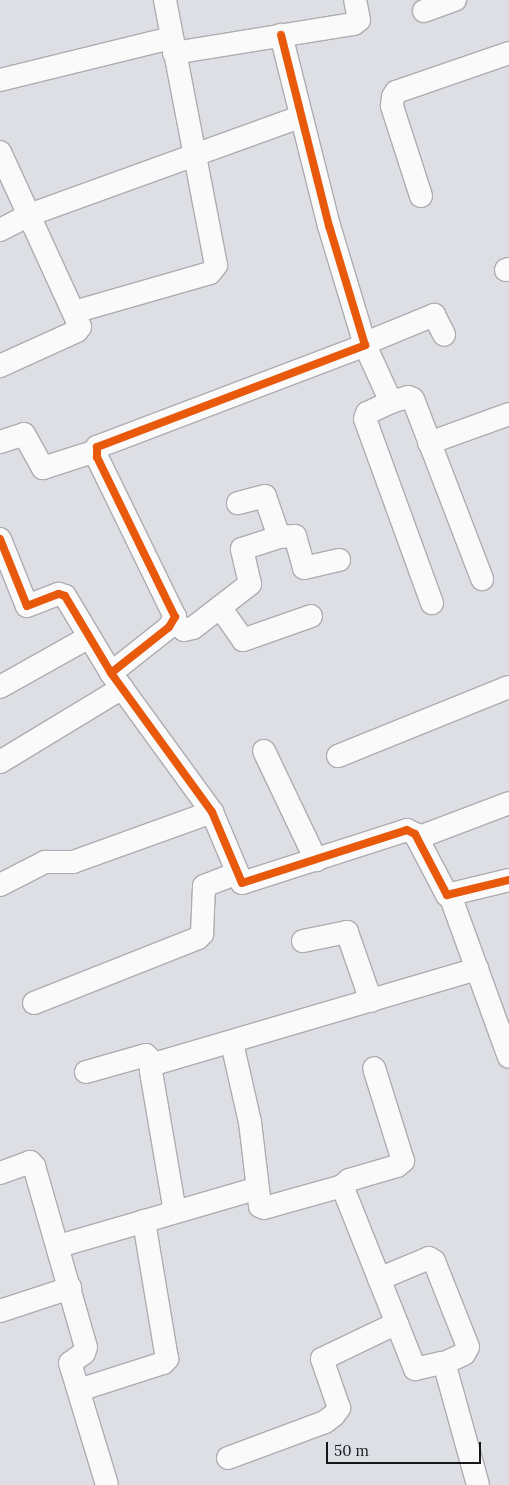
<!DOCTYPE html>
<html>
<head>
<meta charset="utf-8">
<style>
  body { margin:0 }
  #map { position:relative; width:509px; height:1485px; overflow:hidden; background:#dedfe4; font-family:Lora,serif }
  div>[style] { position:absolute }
  .roads { filter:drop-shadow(1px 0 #acadb0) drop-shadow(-1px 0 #acadb0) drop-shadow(0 1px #acadb0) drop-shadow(0 -1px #acadb0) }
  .street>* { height:22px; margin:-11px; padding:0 11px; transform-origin:11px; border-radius:11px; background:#fafafb }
  .cycleway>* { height:8px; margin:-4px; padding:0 4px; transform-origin:4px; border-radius:4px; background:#e8590c }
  span { translate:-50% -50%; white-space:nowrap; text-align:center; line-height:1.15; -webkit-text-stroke:4px #dcdee6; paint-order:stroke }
  .scale { position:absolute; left:326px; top:1442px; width:155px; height:22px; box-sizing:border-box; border:2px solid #161719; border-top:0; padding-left:6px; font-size:15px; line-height:18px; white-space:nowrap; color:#161719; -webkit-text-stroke:4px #dcdee6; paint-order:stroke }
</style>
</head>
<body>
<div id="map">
  <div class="roads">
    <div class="street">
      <div style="left:424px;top:11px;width:33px;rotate:-20deg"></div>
      <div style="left:174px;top:53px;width:182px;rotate:-9.2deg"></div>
      <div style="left:354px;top:24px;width:6px;rotate:-39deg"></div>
      <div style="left:359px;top:20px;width:20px;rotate:-101deg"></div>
      <div style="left:0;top:80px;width:176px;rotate:-13.8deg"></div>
      <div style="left:0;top:152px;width:192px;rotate:65.4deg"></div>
      <div style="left:80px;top:327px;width:5px;rotate:127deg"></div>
      <div style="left:77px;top:331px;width:85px;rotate:155.6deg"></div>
      <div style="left:421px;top:196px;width:95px;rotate:-107.9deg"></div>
      <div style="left:392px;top:106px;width:9px;rotate:-84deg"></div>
      <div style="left:393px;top:97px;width:6px;rotate:-59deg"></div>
      <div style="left:396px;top:92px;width:120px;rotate:-19deg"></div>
      <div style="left:0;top:230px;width:33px;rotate:-27deg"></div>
      <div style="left:29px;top:215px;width:288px;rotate:-19.9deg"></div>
      <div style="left:506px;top:270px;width:3px;rotate:-18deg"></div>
      <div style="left:74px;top:312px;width:141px;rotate:-16deg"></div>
      <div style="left:210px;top:273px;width:10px;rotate:-53deg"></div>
      <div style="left:216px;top:265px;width:270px;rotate:-100.9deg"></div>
      <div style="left:366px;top:343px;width:74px;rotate:-22.4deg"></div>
      <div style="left:434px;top:315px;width:22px;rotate:63deg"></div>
      <div style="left:365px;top:345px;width:63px;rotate:65.5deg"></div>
      <div style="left:391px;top:402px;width:26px;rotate:155deg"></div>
      <div style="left:367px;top:413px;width:6px;rotate:108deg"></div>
      <div style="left:365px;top:419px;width:196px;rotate:70deg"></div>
      <div style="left:391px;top:402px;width:18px;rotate:-16deg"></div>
      <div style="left:408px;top:397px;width:5px;rotate:22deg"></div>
      <div style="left:413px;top:399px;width:193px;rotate:69deg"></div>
      <div style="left:0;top:442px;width:25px;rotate:-18deg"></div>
      <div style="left:24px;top:434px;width:39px;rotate:61deg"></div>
      <div style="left:43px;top:468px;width:56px;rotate:-17.8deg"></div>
      <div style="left:429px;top:443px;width:85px;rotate:-19.9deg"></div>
      <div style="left:279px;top:537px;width:16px;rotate:-4deg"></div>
      <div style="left:295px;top:536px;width:33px;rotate:74deg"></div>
      <div style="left:304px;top:568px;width:36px;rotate:-13deg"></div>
      <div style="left:0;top:539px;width:72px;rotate:68.1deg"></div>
      <div style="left:27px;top:606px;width:34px;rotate:-21deg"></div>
      <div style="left:59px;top:594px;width:6px;rotate:18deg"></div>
      <div style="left:65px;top:596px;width:90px;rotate:59.1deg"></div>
      <div style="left:111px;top:673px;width:172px;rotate:54deg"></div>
      <div style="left:212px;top:812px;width:77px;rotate:67.1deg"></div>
      <div style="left:242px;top:883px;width:173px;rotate:-17.8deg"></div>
      <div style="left:407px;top:830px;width:9px;rotate:27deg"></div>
      <div style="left:415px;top:834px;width:69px;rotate:62.3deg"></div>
      <div style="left:447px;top:895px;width:64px;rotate:-13.6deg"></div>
      <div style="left:220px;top:607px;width:40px;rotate:55.1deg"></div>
      <div style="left:243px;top:640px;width:72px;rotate:-19.4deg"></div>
      <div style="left:174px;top:621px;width:13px;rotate:42deg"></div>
      <div style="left:184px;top:630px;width:9px;rotate:-13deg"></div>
      <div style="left:193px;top:628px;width:72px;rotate:-37.7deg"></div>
      <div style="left:250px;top:584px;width:36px;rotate:-103deg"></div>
      <div style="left:242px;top:549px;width:39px;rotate:-18deg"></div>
      <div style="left:279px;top:537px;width:43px;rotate:-108.9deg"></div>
      <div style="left:265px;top:496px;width:28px;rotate:165deg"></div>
      <div style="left:111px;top:673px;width:74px;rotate:-38.4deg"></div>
      <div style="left:169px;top:627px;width:12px;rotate:-59deg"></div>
      <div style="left:175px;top:617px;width:178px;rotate:-116deg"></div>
      <div style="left:97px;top:457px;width:10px;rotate:-90deg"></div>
      <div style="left:97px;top:447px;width:287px;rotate:-20.8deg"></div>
      <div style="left:365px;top:345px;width:124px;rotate:-106.8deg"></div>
      <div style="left:329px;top:226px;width:197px;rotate:-104.1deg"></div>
      <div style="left:0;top:687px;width:102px;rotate:-29.3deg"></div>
      <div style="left:264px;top:751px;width:121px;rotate:64.5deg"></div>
      <div style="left:338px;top:756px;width:184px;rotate:-22deg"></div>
      <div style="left:0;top:762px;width:143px;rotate:-31.2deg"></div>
      <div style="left:417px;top:838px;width:98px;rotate:-20.8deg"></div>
      <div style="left:0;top:885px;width:51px;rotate:-27.1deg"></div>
      <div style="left:45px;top:862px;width:28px"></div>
      <div style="left:73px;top:862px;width:148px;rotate:-19.8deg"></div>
      <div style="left:450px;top:895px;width:172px;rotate:70deg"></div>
      <div style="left:303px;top:941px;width:45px;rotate:-11.6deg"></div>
      <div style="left:347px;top:932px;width:73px;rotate:70.8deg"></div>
      <div style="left:34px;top:1003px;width:176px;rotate:-21.6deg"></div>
      <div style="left:198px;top:938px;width:6px;rotate:-45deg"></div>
      <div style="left:202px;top:934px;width:48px;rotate:-87.6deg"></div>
      <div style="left:204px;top:886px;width:34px;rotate:-21deg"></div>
      <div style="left:232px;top:1043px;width:81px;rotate:77.2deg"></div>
      <div style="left:250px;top:1122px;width:85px;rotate:83.2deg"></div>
      <div style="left:260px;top:1206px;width:4px;rotate:27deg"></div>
      <div style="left:264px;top:1208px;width:78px;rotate:-15.6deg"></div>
      <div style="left:339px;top:1187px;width:4px;rotate:14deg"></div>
      <div style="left:343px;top:1188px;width:195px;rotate:68.3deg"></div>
      <div style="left:415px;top:1369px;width:28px;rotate:-13deg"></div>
      <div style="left:442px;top:1363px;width:4px;rotate:45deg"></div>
      <div style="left:445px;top:1366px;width:123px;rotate:74.5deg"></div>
      <div style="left:86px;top:1072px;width:62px;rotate:-15.8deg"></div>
      <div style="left:146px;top:1055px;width:12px;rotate:48deg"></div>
      <div style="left:0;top:1173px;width:32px;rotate:-20deg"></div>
      <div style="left:30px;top:1162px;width:6px;rotate:45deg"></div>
      <div style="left:34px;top:1166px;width:188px;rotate:74deg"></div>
      <div style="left:86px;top:1347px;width:6px;rotate:108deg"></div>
      <div style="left:84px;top:1353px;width:17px;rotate:144deg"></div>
      <div style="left:70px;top:1363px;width:127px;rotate:73.1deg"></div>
      <div style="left:341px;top:1187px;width:11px;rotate:-41deg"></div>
      <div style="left:349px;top:1180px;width:50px;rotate:-16.3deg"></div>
      <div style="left:397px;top:1166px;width:8px;rotate:-40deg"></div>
      <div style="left:403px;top:1161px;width:97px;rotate:-107.3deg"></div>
      <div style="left:175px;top:1212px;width:143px;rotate:-99.7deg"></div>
      <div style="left:151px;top:1071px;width:8px;rotate:-67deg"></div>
      <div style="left:154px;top:1064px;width:337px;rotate:-16.4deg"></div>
      <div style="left:59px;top:1246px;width:207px;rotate:-16.2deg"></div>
      <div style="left:379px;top:1279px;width:54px;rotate:-22.8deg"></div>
      <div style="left:429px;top:1258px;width:6px;rotate:31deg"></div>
      <div style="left:434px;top:1261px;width:92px;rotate:68.4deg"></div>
      <div style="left:468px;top:1347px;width:8px;rotate:120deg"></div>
      <div style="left:464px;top:1354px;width:23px;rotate:155deg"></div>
      <div style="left:0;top:1311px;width:74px;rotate:-18.2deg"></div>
      <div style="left:79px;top:1390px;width:88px;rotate:-17.8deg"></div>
      <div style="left:163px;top:1363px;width:6px;rotate:-45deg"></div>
      <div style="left:167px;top:1359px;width:140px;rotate:-99.5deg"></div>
      <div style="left:228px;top:1458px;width:103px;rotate:-20.4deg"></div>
      <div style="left:325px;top:1422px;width:11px;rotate:-38deg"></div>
      <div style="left:334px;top:1415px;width:9px;rotate:-54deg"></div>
      <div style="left:339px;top:1408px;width:52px;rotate:-109.1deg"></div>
      <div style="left:322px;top:1359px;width:83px;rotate:-25.6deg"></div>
    </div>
  </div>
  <div class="cycleway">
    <div style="left:0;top:539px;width:72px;rotate:68.1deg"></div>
    <div style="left:27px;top:606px;width:34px;rotate:-21deg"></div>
    <div style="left:59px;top:594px;width:6px;rotate:18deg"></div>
    <div style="left:65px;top:596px;width:90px;rotate:59.1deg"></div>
    <div style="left:111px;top:673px;width:172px;rotate:54deg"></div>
    <div style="left:212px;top:812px;width:77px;rotate:67.1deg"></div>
    <div style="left:242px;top:883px;width:173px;rotate:-17.8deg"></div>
    <div style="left:407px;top:830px;width:9px;rotate:27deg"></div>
    <div style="left:415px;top:834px;width:69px;rotate:62.3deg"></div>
    <div style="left:447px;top:895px;width:64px;rotate:-13.6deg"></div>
    <div style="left:111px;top:673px;width:74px;rotate:-38.4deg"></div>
    <div style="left:169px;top:627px;width:12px;rotate:-59deg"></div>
    <div style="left:175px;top:617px;width:178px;rotate:-116deg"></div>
    <div style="left:97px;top:457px;width:10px;rotate:-90deg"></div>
    <div style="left:97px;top:447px;width:287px;rotate:-20.8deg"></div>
    <div style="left:365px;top:345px;width:124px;rotate:-106.8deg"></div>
    <div style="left:329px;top:226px;width:197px;rotate:-104.1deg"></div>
  </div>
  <div class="scale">50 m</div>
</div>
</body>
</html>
